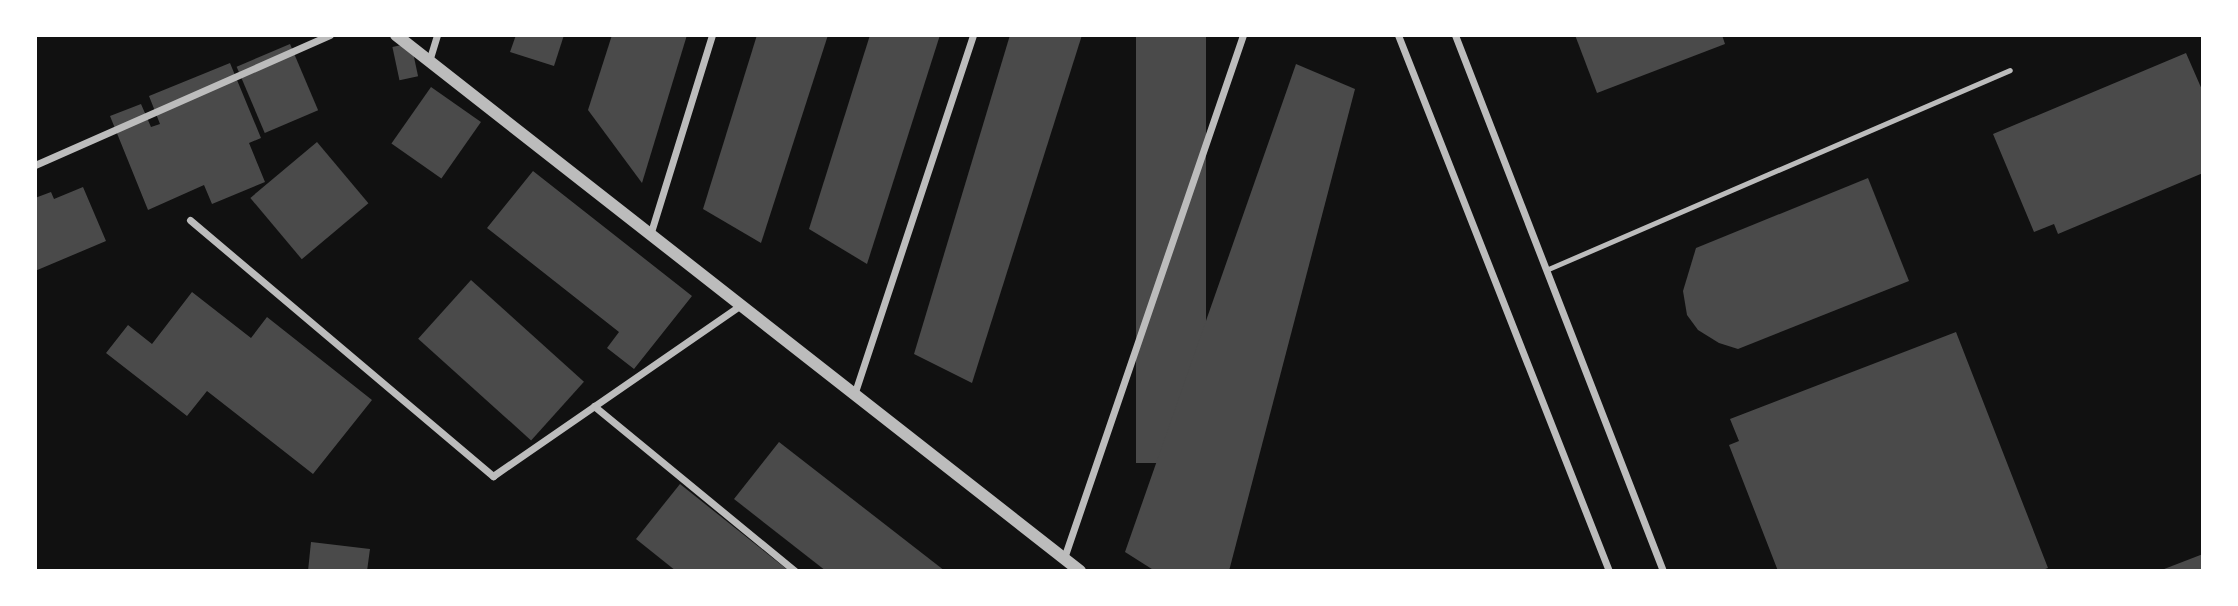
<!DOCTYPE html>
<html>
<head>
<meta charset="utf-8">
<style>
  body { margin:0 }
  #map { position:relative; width:2238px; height:606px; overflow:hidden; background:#111; font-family:"Source Serif 4",serif }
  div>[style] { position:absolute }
  .building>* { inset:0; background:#4a4a4a; transform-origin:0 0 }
  .service>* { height:5px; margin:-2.5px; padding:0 2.5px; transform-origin:2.5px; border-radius:2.5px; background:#bcbcbc }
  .minor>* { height:7px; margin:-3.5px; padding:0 3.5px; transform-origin:3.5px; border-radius:3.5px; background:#bcbcbc }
  .tertiary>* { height:12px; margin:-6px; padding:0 6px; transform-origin:6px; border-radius:6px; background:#bcbcbc }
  span { translate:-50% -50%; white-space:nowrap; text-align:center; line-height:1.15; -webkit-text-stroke:5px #fff; paint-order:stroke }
  .frame { position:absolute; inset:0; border:37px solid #fff; pointer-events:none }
</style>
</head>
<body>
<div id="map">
  <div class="building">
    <div style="clip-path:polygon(516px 35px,564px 35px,554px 66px,510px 52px)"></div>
    <div style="clip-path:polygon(612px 35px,687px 35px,642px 183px,588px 110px)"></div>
    <div style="clip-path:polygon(757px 35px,828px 35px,761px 243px,703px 209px)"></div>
    <div style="clip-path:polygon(870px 35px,940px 35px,867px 264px,809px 229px)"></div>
    <div style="clip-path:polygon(1010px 35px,1082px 35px,972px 383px,914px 354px)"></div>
    <div style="left:1136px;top:35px;width:70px;height:428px"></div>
    <div style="clip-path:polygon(1575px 35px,1722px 35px,1725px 44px,1597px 93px)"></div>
    <div style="left:411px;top:43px;width:34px;height:19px;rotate:78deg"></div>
    <div style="left:290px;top:44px;width:72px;height:58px;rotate:67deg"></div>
    <div style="clip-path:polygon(2186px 53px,2203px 92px,2203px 173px,2058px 234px,2054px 224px,2034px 232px,1993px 134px)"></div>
    <div style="clip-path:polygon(230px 63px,261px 138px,249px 143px,265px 182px,212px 204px,204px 185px,148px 210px,110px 116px,141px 104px,151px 127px,160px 124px,149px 96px)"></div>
    <div style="clip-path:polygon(1296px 64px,1355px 89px,1229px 571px,1155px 571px,1125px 552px)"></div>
    <div style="left:431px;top:87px;width:61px;height:69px;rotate:35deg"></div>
    <div style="left:317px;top:142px;width:80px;height:87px;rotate:50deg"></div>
    <div style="clip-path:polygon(533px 171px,692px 296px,634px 369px,607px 348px,619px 332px,487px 228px)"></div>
    <div style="clip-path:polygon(1868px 178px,1909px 281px,1738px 349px,1719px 343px,1698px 330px,1687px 315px,1683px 291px,1696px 248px)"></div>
    <div style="clip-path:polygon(83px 187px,106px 241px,35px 271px,35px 198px,51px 192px,54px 199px)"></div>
    <div style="left:471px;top:280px;width:152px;height:79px;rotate:42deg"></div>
    <div style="clip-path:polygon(192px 292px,251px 338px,267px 317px,372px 400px,313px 474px,207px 391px,187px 416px,106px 353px,128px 325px,152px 344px)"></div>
    <div style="clip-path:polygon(1956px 332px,2048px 568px,2040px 571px,1778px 571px,1729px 445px,1739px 441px,1730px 419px)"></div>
    <div style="clip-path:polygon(779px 442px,945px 571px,826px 571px,734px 499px)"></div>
    <div style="clip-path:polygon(680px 484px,789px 571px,676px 571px,636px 539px)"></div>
    <div style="clip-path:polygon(311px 542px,370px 549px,367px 571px,308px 571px)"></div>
    <div style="clip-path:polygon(2203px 554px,2203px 571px,2159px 571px)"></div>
  </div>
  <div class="service">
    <div style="left:1546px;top:270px;width:505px;rotate:-23.32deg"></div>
  </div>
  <div class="minor">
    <div style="left:1398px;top:35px;width:576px;rotate:68.51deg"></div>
    <div style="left:1455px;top:35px;width:575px;rotate:68.79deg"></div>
    <div style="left:430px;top:58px;width:24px;rotate:-73deg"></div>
    <div style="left:35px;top:165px;width:322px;rotate:-23.8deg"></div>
    <div style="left:190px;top:220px;width:397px;rotate:40.2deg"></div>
    <div style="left:493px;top:476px;width:303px;rotate:-34.6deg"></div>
    <div style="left:651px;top:232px;width:206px;rotate:-72.8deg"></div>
    <div style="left:855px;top:392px;width:376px;rotate:-71.7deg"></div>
    <div style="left:594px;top:406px;width:260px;rotate:39.4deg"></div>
    <div style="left:1064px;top:558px;width:553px;rotate:-71.11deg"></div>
  </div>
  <div class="tertiary">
    <div style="left:396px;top:35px;width:869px;rotate:38.08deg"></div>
  </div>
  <div class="frame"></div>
</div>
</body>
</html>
